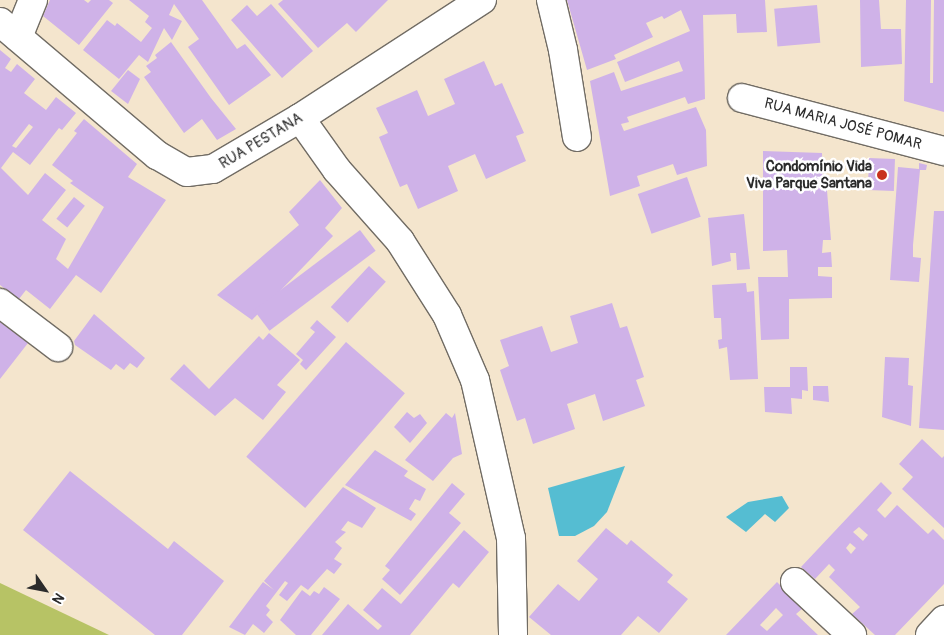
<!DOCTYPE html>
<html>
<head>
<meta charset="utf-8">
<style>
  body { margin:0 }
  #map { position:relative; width:944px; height:635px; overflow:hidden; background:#f4e5cd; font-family:Pangolin,sans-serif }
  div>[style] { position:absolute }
  .green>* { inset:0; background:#b7c365 }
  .water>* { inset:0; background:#55bdd2 }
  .building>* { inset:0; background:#cfb2e8; transform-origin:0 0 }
  .roads { filter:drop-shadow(1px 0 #716c64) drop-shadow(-1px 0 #716c64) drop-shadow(0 1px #716c64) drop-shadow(0 -1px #716c64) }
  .minor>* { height:28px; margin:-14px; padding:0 14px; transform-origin:14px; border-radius:14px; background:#fff }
  .dots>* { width:14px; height:14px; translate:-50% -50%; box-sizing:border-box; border:2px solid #fff; border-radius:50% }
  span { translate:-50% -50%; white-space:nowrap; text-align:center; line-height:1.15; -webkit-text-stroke:5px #fff; paint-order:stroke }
  .street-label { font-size:15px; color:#2b2b2b }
  .poi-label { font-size:15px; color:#2b2b2b; font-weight:700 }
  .right { translate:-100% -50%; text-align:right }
  .north { position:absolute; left:20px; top:565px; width:50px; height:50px; -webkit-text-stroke:4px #fff; paint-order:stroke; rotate:123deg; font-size:14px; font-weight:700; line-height:20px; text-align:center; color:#2b2b2b }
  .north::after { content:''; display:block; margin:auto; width:18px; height:22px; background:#2b2b2b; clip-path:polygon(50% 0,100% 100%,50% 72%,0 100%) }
</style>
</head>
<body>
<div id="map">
  <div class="green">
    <div style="clip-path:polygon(0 583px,109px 635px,0 635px)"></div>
  </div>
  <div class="water">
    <div style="clip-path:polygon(625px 466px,607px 512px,594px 526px,575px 536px,559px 536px,548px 488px)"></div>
    <div style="clip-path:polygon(782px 496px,789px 508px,775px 522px,765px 514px,746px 532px,726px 517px,748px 502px)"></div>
  </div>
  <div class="building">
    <div style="clip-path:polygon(50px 0,84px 0,88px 3px,91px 0,109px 0,113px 3px,79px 45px,43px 16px)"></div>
    <div style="clip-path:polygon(129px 0,202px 0,237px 49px,245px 44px,271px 75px,229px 105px,188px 47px,199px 39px,174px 4px,169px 15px,182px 21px,172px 40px,164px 28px,148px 62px,139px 55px,119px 79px,83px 50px,107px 20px,115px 26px,117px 23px,141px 42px,152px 28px,145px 22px,149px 16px)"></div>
    <div style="clip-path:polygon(283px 0,388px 0,356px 32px,347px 23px,318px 48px,278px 4px)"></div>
    <div style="clip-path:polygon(567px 0,765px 0,767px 32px,737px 33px,736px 14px,703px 15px,705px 99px,688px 104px,685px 97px,627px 117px,629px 122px,621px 124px,624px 131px,696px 107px,706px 130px,707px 166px,677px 175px,673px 164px,637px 176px,640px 186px,610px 196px,590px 81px,614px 72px,621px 91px,683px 71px,679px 61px,625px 82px,617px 62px,690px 31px,681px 10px,664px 19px,662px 16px,646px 23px,653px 37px,614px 55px,616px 59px,587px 70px)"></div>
    <div style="clip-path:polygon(860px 0,879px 0,881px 29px,901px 29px,902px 64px,861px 67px)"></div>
    <div style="clip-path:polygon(906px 0,931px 0,930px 83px,933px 83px,934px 0,944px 0,944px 112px,904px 101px)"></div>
    <div style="clip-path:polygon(271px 4px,313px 51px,282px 78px,231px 20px,247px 5px,257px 16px)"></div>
    <div style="left:817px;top:5px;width:38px;height:43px;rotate:85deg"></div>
    <div style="clip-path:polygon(171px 42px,211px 98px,236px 129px,217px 140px,202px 119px,184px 133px,144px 77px,151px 72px,146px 66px,157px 58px,155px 55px)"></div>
    <div style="clip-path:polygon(evenodd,0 50px,11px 59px,5px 68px,11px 72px,17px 64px,35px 79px,24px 93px,46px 110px,56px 97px,76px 113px,62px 130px,59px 128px,30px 165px,13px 152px,1px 168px,28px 195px,45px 173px,66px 190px,42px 220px,66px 239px,56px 259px,68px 269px,104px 207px,70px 183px,73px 181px,52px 165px,77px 133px,74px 131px,84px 119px,137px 164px,128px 177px,166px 200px,101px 293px,76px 275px,50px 309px,26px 290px,19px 299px,0 285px,0 50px,29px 124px,33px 127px,16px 148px,12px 146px,29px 124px)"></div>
    <div style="clip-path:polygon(484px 61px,495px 86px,502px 83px,524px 133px,516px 136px,526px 161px,486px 179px,475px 154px,448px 166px,458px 191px,418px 209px,407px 184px,400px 187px,379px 137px,388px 133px,376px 108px,417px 90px,428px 116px,455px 104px,444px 79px)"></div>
    <div style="clip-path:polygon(128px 70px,140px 79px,128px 104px,111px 91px)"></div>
    <div style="clip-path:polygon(763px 151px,822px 153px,823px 178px,826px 178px,831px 240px,823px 240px,822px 253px,831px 252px,832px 267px,818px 267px,818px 276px,832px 277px,832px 298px,789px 299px,789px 339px,761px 340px,758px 277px,788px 277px,787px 250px,763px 251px)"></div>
    <div style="left:869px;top:158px;width:26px;height:32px;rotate:2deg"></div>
    <div style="clip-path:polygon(919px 163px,927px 165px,926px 170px,920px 170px,913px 245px,913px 257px,921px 258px,919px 282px,890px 280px,898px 167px,919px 169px)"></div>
    <div style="left:687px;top:177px;width:42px;height:52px;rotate:71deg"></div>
    <div style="clip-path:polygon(320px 180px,342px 208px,325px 228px,333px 236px,252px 320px,217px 295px,299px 225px,289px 212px)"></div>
    <div style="left:74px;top:197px;width:14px;height:28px;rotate:39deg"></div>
    <div style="clip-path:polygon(934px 211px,944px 211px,944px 430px,919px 428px)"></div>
    <div style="clip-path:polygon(744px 214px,750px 269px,737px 270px,736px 253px,730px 253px,731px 261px,712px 266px,708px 218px)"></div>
    <div style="left:360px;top:230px;width:26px;height:133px;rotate:53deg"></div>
    <div style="left:369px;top:266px;width:23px;height:56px;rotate:43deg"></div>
    <div style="clip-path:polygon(746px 283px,747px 292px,754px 291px,758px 379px,730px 380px,727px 347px,719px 349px,718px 340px,722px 339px,721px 318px,714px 318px,712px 285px)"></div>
    <div style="clip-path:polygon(612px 303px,620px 328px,627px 326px,644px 377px,636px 380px,645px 406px,603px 421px,595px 394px,567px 404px,575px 429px,533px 444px,525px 418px,517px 421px,500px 370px,509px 366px,500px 340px,542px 326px,551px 352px,578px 343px,570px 316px)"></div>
    <div style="clip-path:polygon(94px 314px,145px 358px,137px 368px,130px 363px,124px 370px,116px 364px,111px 370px,75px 345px,74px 341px)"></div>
    <div style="clip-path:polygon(317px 320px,336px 337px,306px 370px,300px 364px,303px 360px,296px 354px,315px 332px,310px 328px)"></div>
    <div style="clip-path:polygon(0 322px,28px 343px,0 379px)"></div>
    <div style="clip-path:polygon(269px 333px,300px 360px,277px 385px,286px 392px,263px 420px,235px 398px,215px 416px,170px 379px,184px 364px,209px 389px,259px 336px,263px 340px)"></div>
    <div style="left:346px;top:342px;width:78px;height:152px;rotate:41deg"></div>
    <div style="clip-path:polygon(885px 357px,909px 358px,908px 385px,913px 386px,911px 426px,882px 417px)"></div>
    <div style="clip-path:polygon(790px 367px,807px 367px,808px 391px,802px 390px,802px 399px,791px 398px,792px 414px,765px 412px,764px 387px,790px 387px)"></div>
    <div style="clip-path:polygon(813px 386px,828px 386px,829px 402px,813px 400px)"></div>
    <div style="clip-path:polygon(407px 412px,414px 418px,420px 414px,427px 423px,410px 443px,394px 427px)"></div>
    <div style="clip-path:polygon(446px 413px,452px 418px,455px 413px,462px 454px,453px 458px,433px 481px,405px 460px)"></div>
    <div style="clip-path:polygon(922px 439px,942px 458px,944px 456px,944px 528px,902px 489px,913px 477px,899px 464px)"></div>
    <div style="clip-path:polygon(375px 450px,408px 471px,404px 476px,426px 489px,420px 501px,415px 499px,409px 509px,416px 514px,411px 521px,345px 485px)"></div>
    <div style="clip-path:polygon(70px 471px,168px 549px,174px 541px,224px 581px,182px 635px,155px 635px,23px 530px)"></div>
    <div style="clip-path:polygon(evenodd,881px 482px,892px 493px,877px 510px,885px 518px,897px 505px,928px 534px,933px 529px,944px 540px,944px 584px,895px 635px,875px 635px,852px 614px,860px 607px,829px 577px,835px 570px,829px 564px,815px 579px,801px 567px,881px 482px,859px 527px,868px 535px,863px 541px,853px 532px,859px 527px,881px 482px,850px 543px,856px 548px,851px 554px,846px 548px,850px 543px)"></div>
    <div style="clip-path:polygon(452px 483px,465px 494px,449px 513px,461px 523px,400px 595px,382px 579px,390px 570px,385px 566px)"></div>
    <div style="clip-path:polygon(343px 487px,376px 508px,362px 528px,348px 521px,341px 530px,346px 532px,335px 542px,342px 548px,334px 559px,342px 564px,334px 574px,327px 569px,308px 590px,301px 585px,287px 601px,279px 595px,288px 583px,285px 581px,266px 606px,270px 610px,266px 615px,273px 622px,264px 633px,253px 624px,245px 635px,229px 627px,263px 582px,274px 590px,264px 581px)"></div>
    <div style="clip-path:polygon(606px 528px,627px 545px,631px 540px,673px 575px,667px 582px,688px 599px,659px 633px,638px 616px,621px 635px,551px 635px,529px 617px,558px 584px,579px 601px,598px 579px,577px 561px)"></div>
    <div style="clip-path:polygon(464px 530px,489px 552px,459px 588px,453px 583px,410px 635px,322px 635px,348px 604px,378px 630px,382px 626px,363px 610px,382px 588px,401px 604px)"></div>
    <div style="clip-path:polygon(evenodd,777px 582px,803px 608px,796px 614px,818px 635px,726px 635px,777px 582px,776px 608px,783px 615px,767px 631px,760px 625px,776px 608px)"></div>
    <div style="clip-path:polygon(324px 587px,340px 599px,311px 635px,296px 635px,280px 620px,302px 590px,310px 596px,314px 591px,319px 594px)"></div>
  </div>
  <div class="roads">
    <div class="minor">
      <div style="left:551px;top:0;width:51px;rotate:76.5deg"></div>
      <div style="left:563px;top:50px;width:88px;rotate:80.9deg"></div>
      <div style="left:0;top:22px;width:206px;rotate:40.3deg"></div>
      <div style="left:157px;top:155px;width:34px;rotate:30deg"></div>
      <div style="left:187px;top:172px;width:26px;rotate:-7deg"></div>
      <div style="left:213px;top:169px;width:101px;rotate:-30.4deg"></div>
      <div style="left:300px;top:118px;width:217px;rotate:-33deg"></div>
      <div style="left:18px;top:37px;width:40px;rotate:-68deg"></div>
      <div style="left:742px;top:98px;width:209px;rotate:14.7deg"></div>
      <div style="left:300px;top:118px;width:64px;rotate:54.6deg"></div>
      <div style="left:337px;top:170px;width:95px;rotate:48.4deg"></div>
      <div style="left:400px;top:241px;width:88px;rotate:57.6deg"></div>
      <div style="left:447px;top:315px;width:71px;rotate:66.7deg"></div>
      <div style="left:475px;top:380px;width:162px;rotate:77.2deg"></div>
      <div style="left:511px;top:538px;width:97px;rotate:88.8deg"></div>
      <div style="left:0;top:303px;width:73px;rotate:37.2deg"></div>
      <div style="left:795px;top:582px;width:78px;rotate:42.9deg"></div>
      <div style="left:930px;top:635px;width:21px;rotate:-47deg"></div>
    </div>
  </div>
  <div class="dots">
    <div style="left:882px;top:175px;background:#c8321e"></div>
  </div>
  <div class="street-label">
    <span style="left:843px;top:124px;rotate:15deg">RUA MARIA JOSÉ POMAR</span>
    <span style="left:261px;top:141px;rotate:-31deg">RUA PESTANA</span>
  </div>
  <div class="poi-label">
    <span class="right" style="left:872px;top:175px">Condomínio Vida<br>Viva Parque Santana</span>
  </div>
  <div class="north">N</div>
</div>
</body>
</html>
